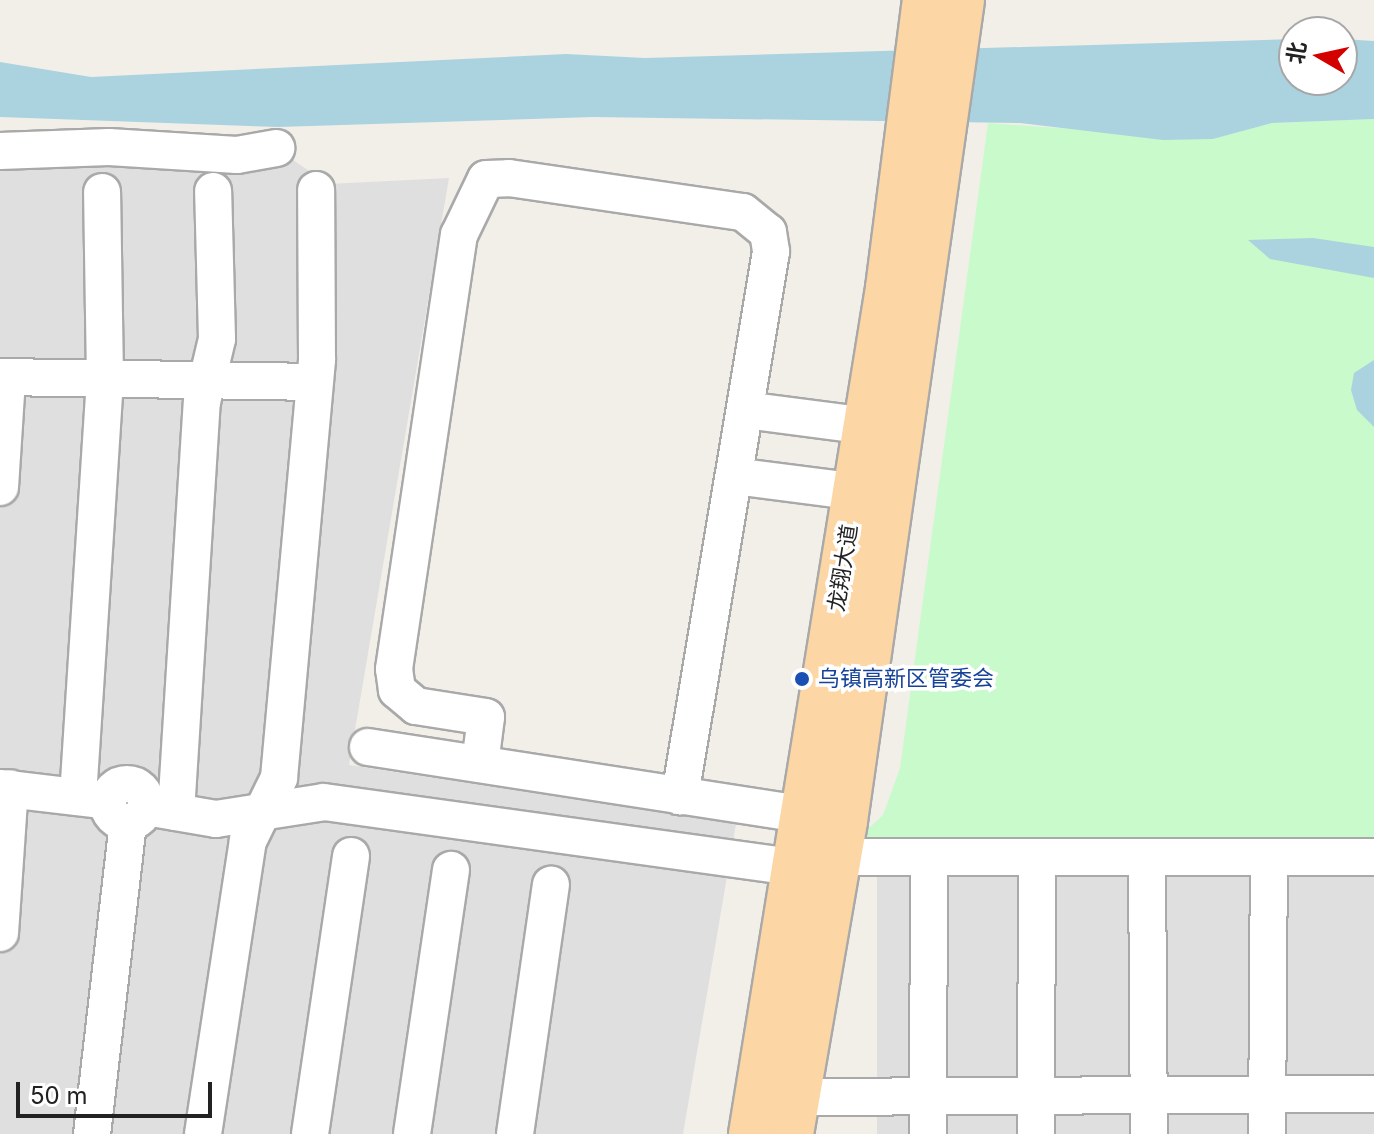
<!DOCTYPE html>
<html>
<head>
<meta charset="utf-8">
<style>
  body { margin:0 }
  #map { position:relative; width:1374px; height:1134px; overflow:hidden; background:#f2efe9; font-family:Inter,"Noto Sans SC",sans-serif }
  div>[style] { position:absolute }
  .residential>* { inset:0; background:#e0dfdf; transform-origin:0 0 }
  .park>* { inset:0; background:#c8facc }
  .water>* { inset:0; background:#aad3df }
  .roads { filter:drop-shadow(2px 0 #a9a9a9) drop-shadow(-2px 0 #a9a9a9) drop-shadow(0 2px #a9a9a9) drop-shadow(0 -2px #a9a9a9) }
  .minor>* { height:36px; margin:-18px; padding:0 18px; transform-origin:18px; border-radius:18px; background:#fff }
  .minor>.ring { margin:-18px; padding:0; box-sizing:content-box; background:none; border:36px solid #fff; border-radius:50% }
  .major>* { height:44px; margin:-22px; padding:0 22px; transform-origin:22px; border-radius:22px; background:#fcd6a4 }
  .dots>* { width:22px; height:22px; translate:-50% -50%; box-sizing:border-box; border:4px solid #fff; border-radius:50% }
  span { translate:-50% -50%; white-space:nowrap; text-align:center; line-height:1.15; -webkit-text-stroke:7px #fff; paint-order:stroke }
  .street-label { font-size:22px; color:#222 }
  .transit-label { font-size:22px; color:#164399 }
  .left { translate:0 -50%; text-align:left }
  .north { position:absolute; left:1278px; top:16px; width:80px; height:80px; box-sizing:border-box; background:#fff; border:2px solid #a7a7a7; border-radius:50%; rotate:279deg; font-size:22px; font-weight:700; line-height:32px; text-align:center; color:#222 }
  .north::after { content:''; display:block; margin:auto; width:28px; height:36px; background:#d40000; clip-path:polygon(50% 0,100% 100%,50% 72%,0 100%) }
  .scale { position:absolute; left:16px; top:1082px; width:196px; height:36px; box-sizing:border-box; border:4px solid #222; border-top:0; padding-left:10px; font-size:24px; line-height:28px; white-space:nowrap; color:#222; -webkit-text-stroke:6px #fff; paint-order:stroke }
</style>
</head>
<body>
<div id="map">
  <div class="residential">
    <div style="clip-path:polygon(276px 148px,328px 184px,449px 178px,349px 765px,736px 824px,683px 1134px,0 1134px,0 151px)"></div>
    <div style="left:1374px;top:857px;width:277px;height:497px;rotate:90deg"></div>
  </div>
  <div class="park">
    <div style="clip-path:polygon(1374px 119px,1374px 857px,838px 857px,883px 815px,900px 768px,988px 123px,1213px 139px,1272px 123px)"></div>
  </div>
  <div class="water">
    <div style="clip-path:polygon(1294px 39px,1294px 80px,1342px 80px,1342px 39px,1374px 41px,1374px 119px,1272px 123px,1213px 139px,1163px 140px,1020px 123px,593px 117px,278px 127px,0 117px,0 62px,91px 77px,566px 54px,645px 58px)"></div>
    <div style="clip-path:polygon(1313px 238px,1374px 247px,1374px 278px,1270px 259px,1248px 240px)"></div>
    <div style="clip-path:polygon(1374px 360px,1374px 427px,1357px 410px,1351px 390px,1354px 373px)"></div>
  </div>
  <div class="roads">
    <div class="minor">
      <div style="left:0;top:151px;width:109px;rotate:-2.1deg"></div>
      <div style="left:109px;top:147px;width:128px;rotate:3.6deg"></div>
      <div style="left:237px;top:155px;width:40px;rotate:-10deg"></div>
      <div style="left:0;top:377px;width:311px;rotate:0.9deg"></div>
      <div style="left:745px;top:410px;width:148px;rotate:7.4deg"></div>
      <div style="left:734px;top:476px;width:150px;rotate:7.3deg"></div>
      <div style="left:0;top:487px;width:109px;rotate:-86.3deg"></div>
      <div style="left:368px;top:747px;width:464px;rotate:8.8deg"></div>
      <div style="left:480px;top:764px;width:47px;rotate:-82.7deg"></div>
      <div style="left:486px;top:717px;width:71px;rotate:-171.1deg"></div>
      <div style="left:416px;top:706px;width:25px;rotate:-140deg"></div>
      <div style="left:397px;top:690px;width:21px;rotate:-98deg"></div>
      <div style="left:394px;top:669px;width:439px;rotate:-81.5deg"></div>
      <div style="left:459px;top:235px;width:62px;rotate:-64.3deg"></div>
      <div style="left:486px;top:179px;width:23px;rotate:-2deg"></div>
      <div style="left:509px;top:178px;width:236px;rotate:8.3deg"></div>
      <div style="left:743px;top:212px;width:32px;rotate:39deg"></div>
      <div style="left:768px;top:232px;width:20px;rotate:81deg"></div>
      <div style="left:771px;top:252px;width:552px;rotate:99.5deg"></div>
      <div class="ring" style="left:108px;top:784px;width:2px;height:2px"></div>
      <div style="left:0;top:788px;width:103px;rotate:6.7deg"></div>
      <div style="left:78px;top:797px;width:419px;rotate:-86.3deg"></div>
      <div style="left:105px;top:379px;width:187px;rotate:-90.9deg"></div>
      <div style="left:146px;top:807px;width:71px;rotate:9.7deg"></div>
      <div style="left:216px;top:819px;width:109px;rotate:-8.9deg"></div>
      <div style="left:324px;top:802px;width:475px;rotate:7.9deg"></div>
      <div style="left:176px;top:812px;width:411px;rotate:-86.4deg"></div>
      <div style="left:202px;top:402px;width:65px;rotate:-76.6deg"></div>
      <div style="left:217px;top:339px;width:148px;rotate:-91.5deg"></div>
      <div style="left:838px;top:857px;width:536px"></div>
      <div style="left:1147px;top:858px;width:276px;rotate:89.6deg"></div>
      <div style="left:0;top:933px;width:145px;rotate:-86.1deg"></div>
      <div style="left:797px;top:1097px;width:577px;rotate:-0.3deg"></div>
      <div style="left:92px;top:1134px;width:314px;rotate:-83.4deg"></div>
      <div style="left:203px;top:1134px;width:296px;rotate:-81.3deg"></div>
      <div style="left:248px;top:841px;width:70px;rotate:-63.8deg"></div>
      <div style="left:279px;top:778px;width:421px;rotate:-84.8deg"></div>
      <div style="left:317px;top:359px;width:169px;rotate:-90.3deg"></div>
      <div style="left:310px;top:1134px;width:281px;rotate:-81.6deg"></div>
      <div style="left:412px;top:1134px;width:267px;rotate:-81.6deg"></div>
      <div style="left:515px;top:1134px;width:252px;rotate:-81.8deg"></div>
      <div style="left:928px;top:1134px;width:275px;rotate:-89.8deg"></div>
      <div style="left:1036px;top:1134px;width:276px;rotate:-89.8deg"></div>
      <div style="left:1267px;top:1134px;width:277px;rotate:-89.6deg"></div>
    </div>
    <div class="major">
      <div style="left:751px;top:1134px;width:857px;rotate:-80.8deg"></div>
      <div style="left:888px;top:288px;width:290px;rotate:-82.7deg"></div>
      <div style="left:791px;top:1134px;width:318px;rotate:-80.2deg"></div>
      <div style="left:845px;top:821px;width:829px;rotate:-81.89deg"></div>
    </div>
  </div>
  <div class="dots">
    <div style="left:802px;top:679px;background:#1a4fb4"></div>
  </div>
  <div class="street-label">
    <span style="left:843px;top:568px;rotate:-81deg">龙翔大道</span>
  </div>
  <div class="transit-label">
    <span class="left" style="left:818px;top:679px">乌镇高新区管委会</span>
  </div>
  <div class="north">北</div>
  <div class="scale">50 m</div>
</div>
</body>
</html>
